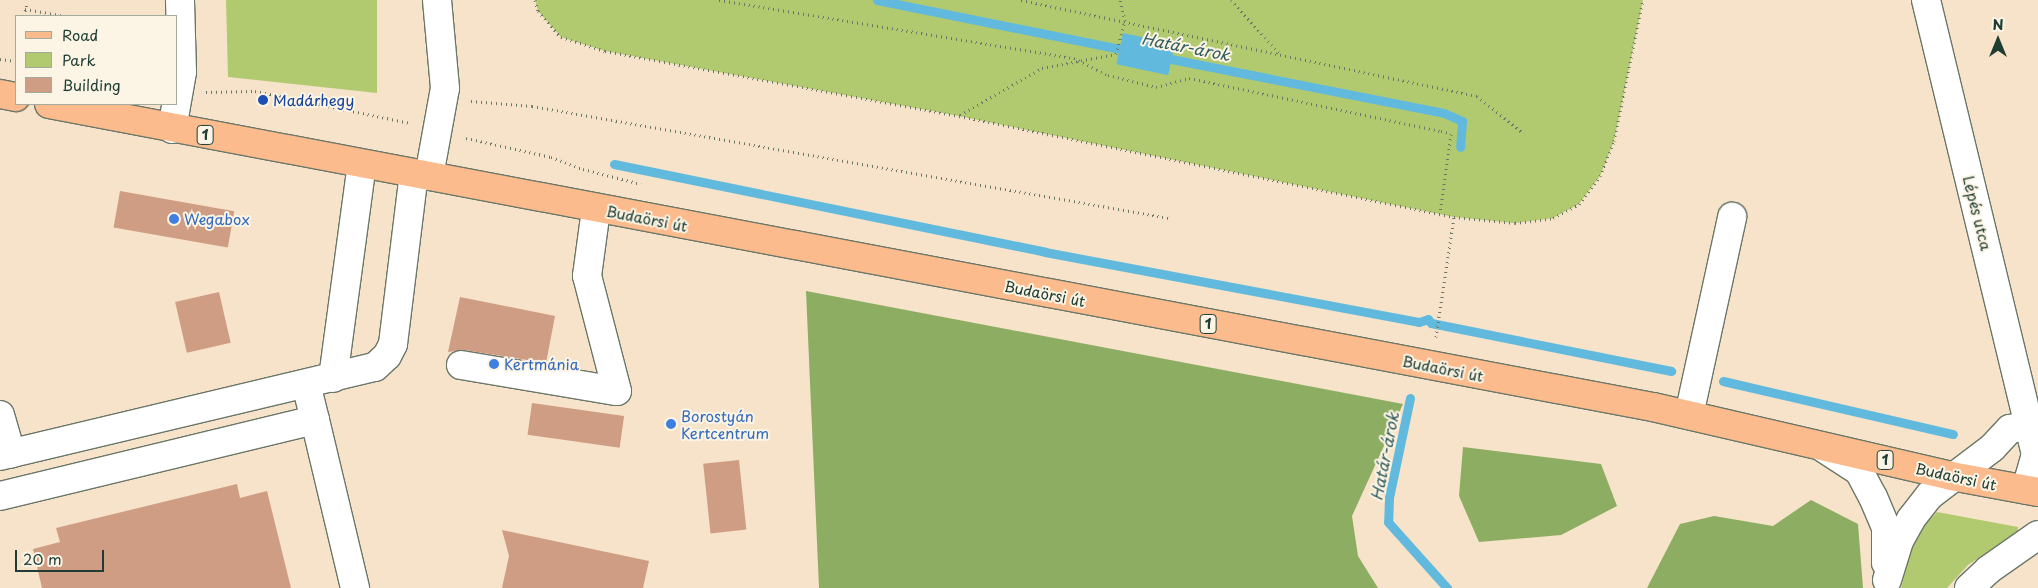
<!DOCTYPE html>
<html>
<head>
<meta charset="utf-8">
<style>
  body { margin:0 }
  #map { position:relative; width:2038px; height:588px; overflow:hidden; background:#f6e3c9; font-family:"Playpen Sans",sans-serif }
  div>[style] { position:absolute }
  .green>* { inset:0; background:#b2ca6f }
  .forest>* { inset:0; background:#8dae62 }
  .water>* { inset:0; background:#61bade; transform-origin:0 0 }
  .stream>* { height:9px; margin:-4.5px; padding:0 4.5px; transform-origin:4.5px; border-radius:4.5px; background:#61bade }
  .building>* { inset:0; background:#cf9d84; transform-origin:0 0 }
  .path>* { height:3px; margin-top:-1.5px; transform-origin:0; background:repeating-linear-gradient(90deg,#6a7768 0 1px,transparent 0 5px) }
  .roads { filter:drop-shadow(1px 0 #6a7768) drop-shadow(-1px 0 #6a7768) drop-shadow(0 1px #6a7768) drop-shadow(0 -1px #6a7768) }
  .minor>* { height:28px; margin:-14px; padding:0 14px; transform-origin:14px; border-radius:14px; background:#fff }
  .major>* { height:28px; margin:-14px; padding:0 14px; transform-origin:14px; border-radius:14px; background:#fbbb8c }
  .dots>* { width:14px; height:14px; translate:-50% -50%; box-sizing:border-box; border:2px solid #fcf5e5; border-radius:50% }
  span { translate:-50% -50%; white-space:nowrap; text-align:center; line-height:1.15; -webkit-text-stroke:4px #fcf5e5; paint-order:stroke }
  .shield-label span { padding:1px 4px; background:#fcf5e5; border:1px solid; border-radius:4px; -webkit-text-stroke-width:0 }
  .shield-label { font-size:14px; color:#1f3d34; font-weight:700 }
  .transit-label { font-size:15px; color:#164399 }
  .left { translate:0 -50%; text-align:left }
  .street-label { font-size:15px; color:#1f3d34 }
  .shop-label { font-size:15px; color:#366cbe }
  .water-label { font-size:16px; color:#305c5e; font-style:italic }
  .legend { position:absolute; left:15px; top:15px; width:162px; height:90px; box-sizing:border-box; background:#fcf5e5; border:1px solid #a4ab9e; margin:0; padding:6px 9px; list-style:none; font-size:15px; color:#1f3d34 }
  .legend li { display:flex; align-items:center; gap:10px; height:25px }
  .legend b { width:25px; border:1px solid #a4ab9e }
  .north { position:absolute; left:1973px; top:15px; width:50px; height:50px; -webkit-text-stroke:4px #fcf5e5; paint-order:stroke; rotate:0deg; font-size:14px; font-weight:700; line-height:20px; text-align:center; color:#1f3d34 }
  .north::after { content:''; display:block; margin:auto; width:18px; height:22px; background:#1f3d34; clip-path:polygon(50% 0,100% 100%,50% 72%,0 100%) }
  .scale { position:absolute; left:15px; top:550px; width:89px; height:22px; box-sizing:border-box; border:2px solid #1f3d34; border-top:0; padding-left:6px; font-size:15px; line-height:18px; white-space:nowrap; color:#1f3d34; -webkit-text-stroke:4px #fcf5e5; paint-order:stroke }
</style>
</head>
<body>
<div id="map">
  <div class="green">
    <div style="clip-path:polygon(226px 0,377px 0,377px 93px,228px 77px)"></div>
    <div style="clip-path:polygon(535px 0,1643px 0,1614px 141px,1600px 176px,1579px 204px,1553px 218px,1515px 223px,1454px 217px,959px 116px,605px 51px,561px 37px,538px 11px)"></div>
    <div style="clip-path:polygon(1937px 512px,2018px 527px,2018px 531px,1968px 565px,1947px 588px,1901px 588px,1912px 544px,1922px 527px)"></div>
  </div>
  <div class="forest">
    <div style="clip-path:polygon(806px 291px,1403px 404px,1352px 516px,1358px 556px,1378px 588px,819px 588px)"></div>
    <div style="clip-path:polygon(1463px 447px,1601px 464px,1617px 506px,1561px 535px,1479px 542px,1459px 496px)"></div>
    <div style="clip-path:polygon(1811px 500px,1858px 524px,1863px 588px,1647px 588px,1680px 524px,1714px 516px,1773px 526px)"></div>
  </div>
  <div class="water">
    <div style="left:1123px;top:33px;width:53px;height:32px;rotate:12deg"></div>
  </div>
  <div class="stream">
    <div style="left:877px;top:0;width:259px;rotate:11.4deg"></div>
    <div style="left:1161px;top:57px;width:288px;rotate:11.2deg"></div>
    <div style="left:1444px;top:113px;width:20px;rotate:24deg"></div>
    <div style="left:1462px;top:121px;width:26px;rotate:94deg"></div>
    <div style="left:614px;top:164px;width:440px;rotate:11.5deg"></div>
    <div style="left:1045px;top:252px;width:380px;rotate:10.6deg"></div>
    <div style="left:1419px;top:322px;width:9px;rotate:-18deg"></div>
    <div style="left:1428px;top:319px;width:5px;rotate:53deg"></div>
    <div style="left:1431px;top:323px;width:245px;rotate:11.3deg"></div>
    <div style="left:1723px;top:381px;width:236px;rotate:13deg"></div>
    <div style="left:1410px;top:398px;width:102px;rotate:101.9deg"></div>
    <div style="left:1389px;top:498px;width:24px;rotate:92deg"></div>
    <div style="left:1388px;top:522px;width:89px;rotate:48.2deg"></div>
  </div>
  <div class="building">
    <div style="left:120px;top:191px;width:116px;height:37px;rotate:10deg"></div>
    <div style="left:219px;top:292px;width:52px;height:45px;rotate:77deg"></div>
    <div style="clip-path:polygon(460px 297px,555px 316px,546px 363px,464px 350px,448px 352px)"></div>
    <div style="left:532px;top:403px;width:93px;height:32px;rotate:8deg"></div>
    <div style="left:739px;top:460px;width:70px;height:36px;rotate:84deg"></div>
    <div style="clip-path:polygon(237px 484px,240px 498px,267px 491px,291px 588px,42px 588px,33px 549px,60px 542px,56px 528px)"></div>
    <div style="clip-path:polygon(502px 530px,649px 561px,643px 588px,502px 588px,509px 556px)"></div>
  </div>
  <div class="path">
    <div style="left:535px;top:0;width:11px;rotate:75deg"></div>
    <div style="left:538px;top:11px;width:35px;rotate:49deg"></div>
    <div style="left:561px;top:37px;width:46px;rotate:17.7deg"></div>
    <div style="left:605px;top:51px;width:360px;rotate:10.4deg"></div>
    <div style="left:959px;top:116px;width:505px;rotate:11.53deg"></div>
    <div style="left:1454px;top:217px;width:61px;rotate:5.6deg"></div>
    <div style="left:1515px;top:223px;width:38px;rotate:-7deg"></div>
    <div style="left:1553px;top:218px;width:30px;rotate:-28deg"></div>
    <div style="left:1579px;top:204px;width:35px;rotate:-53deg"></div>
    <div style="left:1600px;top:176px;width:38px;rotate:-68deg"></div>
    <div style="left:1614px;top:141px;width:144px;rotate:-78.4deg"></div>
    <div style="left:719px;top:0;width:360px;rotate:9.3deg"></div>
    <div style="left:1074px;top:58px;width:38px;rotate:27deg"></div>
    <div style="left:1108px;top:75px;width:49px;rotate:14deg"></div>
    <div style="left:1156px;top:87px;width:34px;rotate:-15deg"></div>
    <div style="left:1189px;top:78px;width:258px;rotate:11.9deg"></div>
    <div style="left:1441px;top:131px;width:10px;rotate:17deg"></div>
    <div style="left:1451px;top:134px;width:80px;rotate:97.9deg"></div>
    <div style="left:1021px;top:0;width:466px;rotate:11.9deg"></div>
    <div style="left:1477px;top:96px;width:58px;rotate:38.7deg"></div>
    <div style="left:1231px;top:0;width:72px;rotate:47.8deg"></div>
    <div style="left:25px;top:9px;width:41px;rotate:9.9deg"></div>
    <div style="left:24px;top:16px;width:13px;rotate:-77deg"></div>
    <div style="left:0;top:59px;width:16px;rotate:7deg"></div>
    <div style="left:206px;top:92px;width:49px;rotate:-1.2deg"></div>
    <div style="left:255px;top:91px;width:157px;rotate:11.7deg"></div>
    <div style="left:471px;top:101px;width:61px;rotate:4.7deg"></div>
    <div style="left:532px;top:106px;width:647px;rotate:9.97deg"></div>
    <div style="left:960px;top:115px;width:95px;rotate:-29.8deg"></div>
    <div style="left:1042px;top:68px;width:75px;rotate:-10.7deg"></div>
    <div style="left:1116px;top:54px;width:34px;rotate:-75deg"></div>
    <div style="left:1125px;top:21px;width:22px;rotate:-103deg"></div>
    <div style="left:466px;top:138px;width:87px;rotate:12.6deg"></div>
    <div style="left:551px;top:157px;width:34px;rotate:21deg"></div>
    <div style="left:583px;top:169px;width:60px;rotate:14.5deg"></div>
    <div style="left:1436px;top:337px;width:121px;rotate:-81.5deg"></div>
  </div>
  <div class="roads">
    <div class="minor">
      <div style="left:1926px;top:0;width:467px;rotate:76.4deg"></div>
      <div style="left:2036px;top:454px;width:37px;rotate:106deg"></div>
      <div style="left:172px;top:129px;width:58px;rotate:-80deg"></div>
      <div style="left:182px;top:72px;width:72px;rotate:-91.6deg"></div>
      <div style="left:429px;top:176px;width:89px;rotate:-79.7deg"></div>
      <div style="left:445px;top:88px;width:88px;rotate:-95.2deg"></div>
      <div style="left:461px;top:365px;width:158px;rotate:9.5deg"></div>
      <div style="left:617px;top:391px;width:119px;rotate:-104.6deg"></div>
      <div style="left:587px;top:276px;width:68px;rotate:-82.3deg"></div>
      <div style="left:333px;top:378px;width:216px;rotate:-82.3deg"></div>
      <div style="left:0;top:415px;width:40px;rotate:74deg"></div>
      <div style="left:1689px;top:415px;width:203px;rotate:-77.7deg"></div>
      <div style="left:315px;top:420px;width:173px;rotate:76.6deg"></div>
      <div style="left:1822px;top:447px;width:44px;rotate:33deg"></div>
      <div style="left:1859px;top:471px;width:30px;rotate:62deg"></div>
      <div style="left:1873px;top:497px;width:33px;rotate:67deg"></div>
      <div style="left:1886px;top:527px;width:36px;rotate:90deg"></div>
      <div style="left:0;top:456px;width:385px;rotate:-13.4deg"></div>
      <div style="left:375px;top:367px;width:16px;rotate:-43deg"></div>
      <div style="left:387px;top:356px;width:13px;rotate:-63deg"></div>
      <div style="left:393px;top:344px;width:171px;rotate:-83deg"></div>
      <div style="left:0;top:496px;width:324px;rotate:-13.6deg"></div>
      <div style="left:315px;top:420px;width:37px;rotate:-104deg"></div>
      <div style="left:1887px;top:580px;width:41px;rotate:-72.9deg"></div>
      <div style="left:1899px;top:541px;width:25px;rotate:-61deg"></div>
      <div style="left:1911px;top:519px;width:31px;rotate:-52deg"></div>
      <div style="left:1930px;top:495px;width:78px;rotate:-37.2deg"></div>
      <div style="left:1992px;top:448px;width:26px;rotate:-47deg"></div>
      <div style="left:2010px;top:429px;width:20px;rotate:-11deg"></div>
      <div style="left:1969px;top:588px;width:26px;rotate:-43deg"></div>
      <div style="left:1988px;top:570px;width:61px;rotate:-35deg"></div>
    </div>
    <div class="major">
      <div style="left:0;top:94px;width:16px;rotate:11deg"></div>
      <div style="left:49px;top:104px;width:1632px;rotate:10.7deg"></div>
      <div style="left:1653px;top:407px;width:306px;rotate:13deg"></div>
      <div style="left:1951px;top:476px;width:88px;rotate:10.4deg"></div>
    </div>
  </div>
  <div class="dots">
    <div style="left:263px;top:100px;background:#1a4fb4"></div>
    <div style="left:174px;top:219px;background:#3f7fe0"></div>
    <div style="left:494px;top:364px;background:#3f7fe0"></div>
    <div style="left:671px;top:424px;background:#3f7fe0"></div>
  </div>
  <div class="shield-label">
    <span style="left:205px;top:135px">1</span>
    <span style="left:1208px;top:324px">1</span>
    <span style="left:1885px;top:460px">1</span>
  </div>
  <div class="transit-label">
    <span class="left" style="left:273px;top:100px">Madárhegy</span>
  </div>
  <div class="street-label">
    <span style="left:1978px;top:213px;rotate:76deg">Lépés utca</span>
    <span style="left:647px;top:218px;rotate:11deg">Budaörsi út</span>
    <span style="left:1045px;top:293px;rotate:11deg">Budaörsi út</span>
    <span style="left:1443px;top:368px;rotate:11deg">Budaörsi út</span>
    <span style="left:1956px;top:476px;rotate:12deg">Budaörsi út</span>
  </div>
  <div class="shop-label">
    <span class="left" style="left:184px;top:219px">Wegabox</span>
    <span class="left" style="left:504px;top:364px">Kertmánia</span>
    <span class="left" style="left:681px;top:424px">Borostyán<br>Kertcentrum</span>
  </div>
  <div class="water-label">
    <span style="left:1186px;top:46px;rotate:11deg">Határ-árok</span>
    <span style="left:1384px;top:456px;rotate:-79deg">Határ-árok</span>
  </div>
  <ul class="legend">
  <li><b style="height:6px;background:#fbbb8c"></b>Road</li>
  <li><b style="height:14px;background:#b2ca6f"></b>Park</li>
  <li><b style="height:14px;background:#cf9d84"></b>Building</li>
  </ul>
  <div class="north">N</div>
  <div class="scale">20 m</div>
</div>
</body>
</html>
